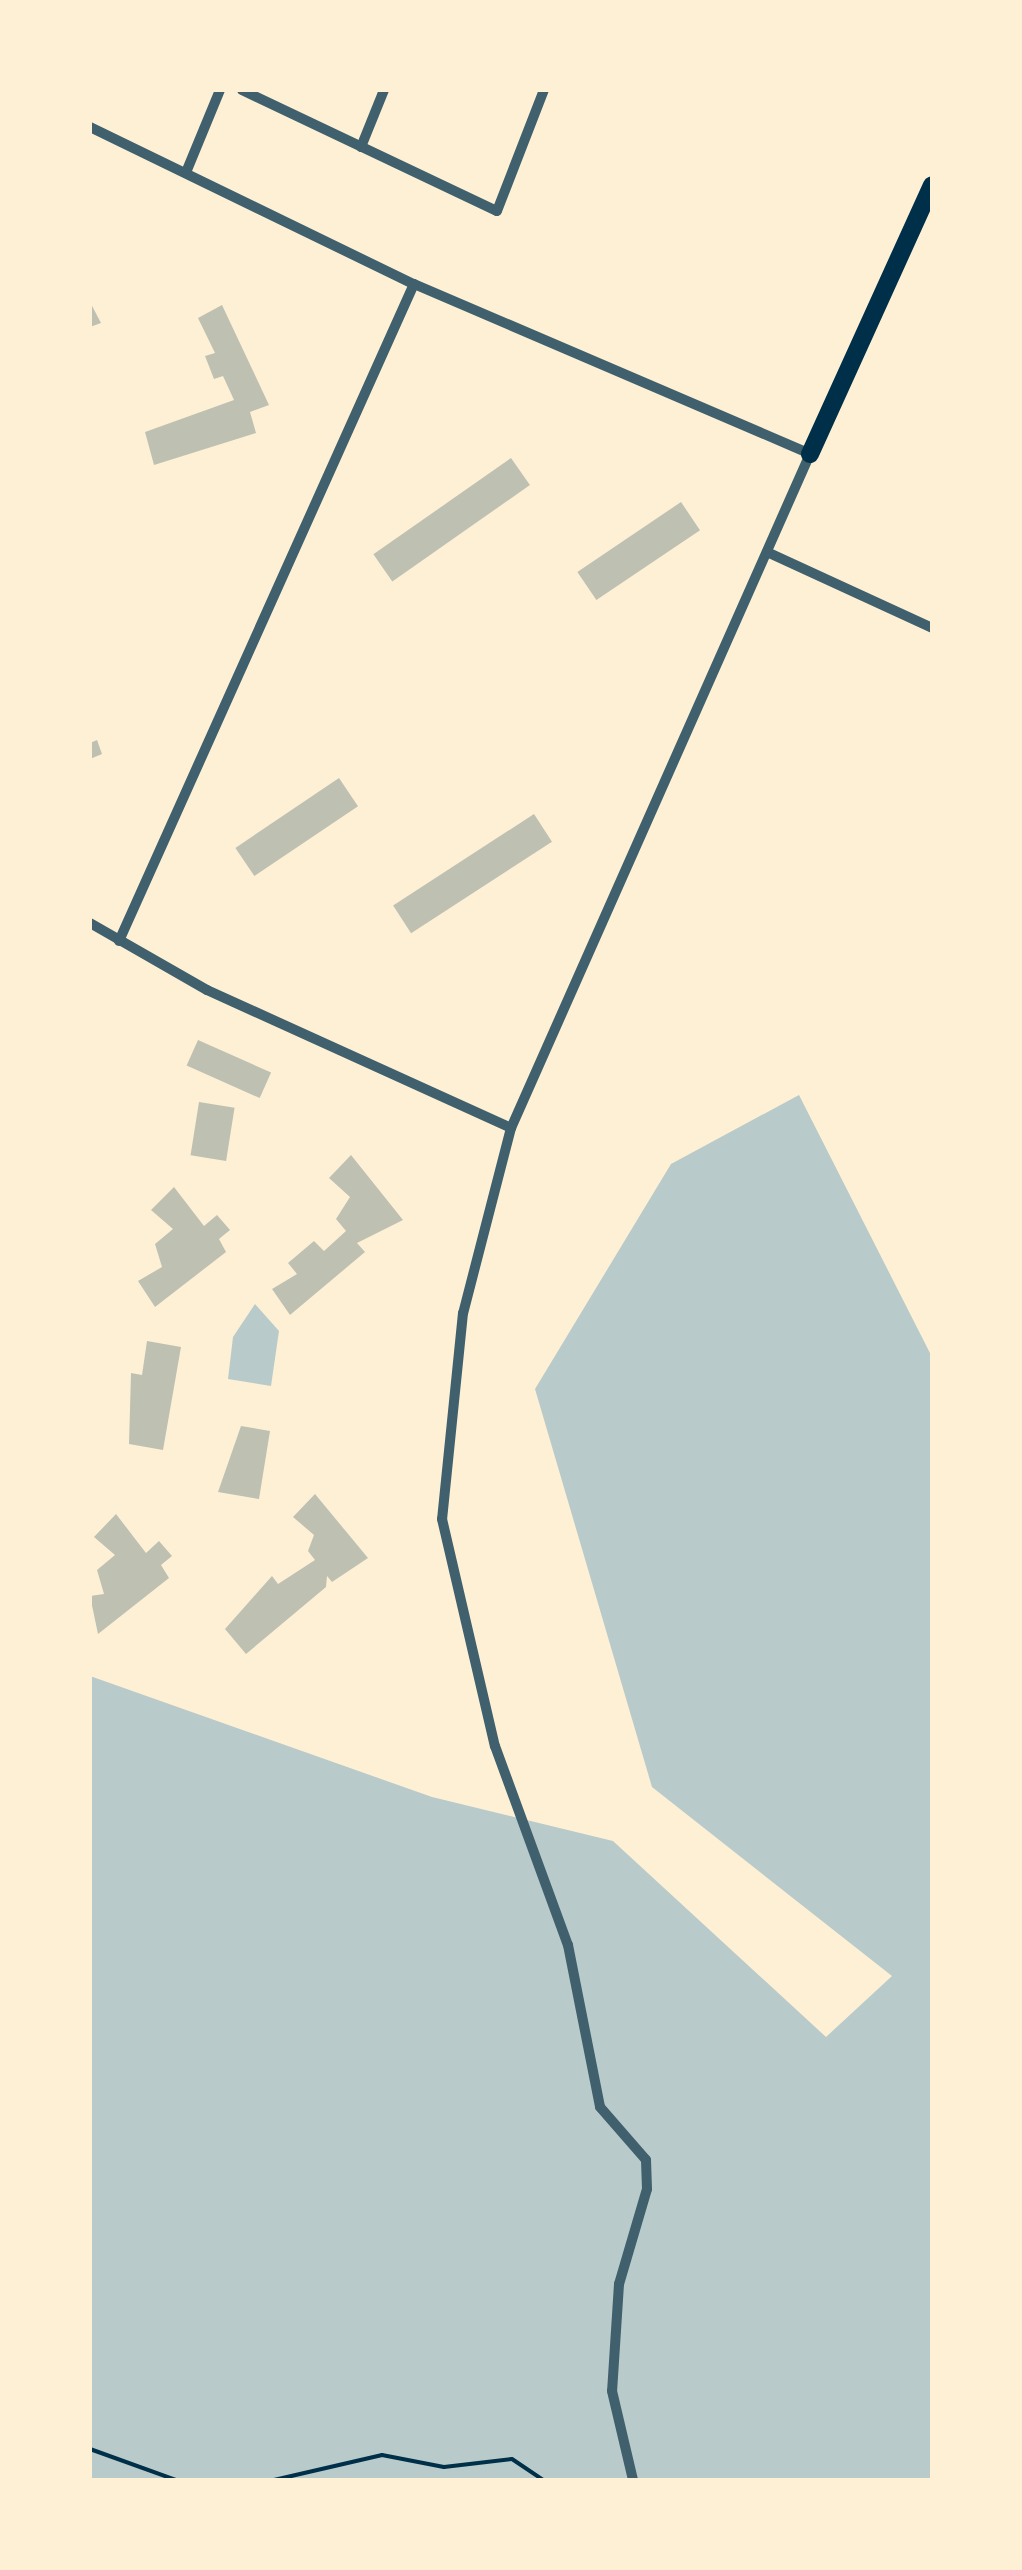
<!DOCTYPE html>
<html>
<head>
<meta charset="utf-8">
<style>
  body { margin:0 }
  #map { position:relative; width:1022px; height:2570px; overflow:hidden; background:#fdf0d5; font-family:Inter,sans-serif }
  div>[style] { position:absolute }
  .green>* { inset:0; background:#b9caca }
  .building>* { inset:0; background:#bec0b2; transform-origin:0 0 }
  .path>* { height:4px; margin:-2px; padding:0 2px; transform-origin:2px; border-radius:2px; background:#003049 }
  .minor>* { height:10px; margin:-5px; padding:0 5px; transform-origin:5px; border-radius:5px; background:#3f606c }
  .secondary>* { height:18px; margin:-9px; padding:0 9px; transform-origin:9px; border-radius:9px; background:#003049 }
  span { translate:-50% -50%; white-space:nowrap; text-align:center; line-height:1.15; -webkit-text-stroke:9px #fdf0d5; paint-order:stroke }
  .frame { position:absolute; inset:0; border:92px solid #fdf0d5; pointer-events:none }
</style>
</head>
<body>
<div id="map">
  <div class="green">
    <div style="clip-path:polygon(799px 1095px,932px 1357px,932px 2480px,90px 2480px,90px 1676px,432px 1797px,613px 1841px,826px 2037px,892px 1976px,652px 1787px,535px 1389px,671px 1164px)"></div>
    <div style="clip-path:polygon(255px 1304px,279px 1331px,271px 1386px,228px 1379px,233px 1337px)"></div>
  </div>
  <div class="building">
    <div style="clip-path:polygon(90px 302px,101px 323px,90px 327px)"></div>
    <div style="clip-path:polygon(222px 305px,269px 405px,250px 412px,256px 433px,154px 465px,145px 432px,234px 400px,223px 376px,214px 379px,205px 356px,215px 353px,198px 318px)"></div>
    <div style="left:511px;top:458px;width:33px;height:168px;rotate:55deg"></div>
    <div style="left:681px;top:502px;width:34px;height:125px;rotate:56deg"></div>
    <div style="clip-path:polygon(97px 740px,102px 754px,90px 759px,90px 743px)"></div>
    <div style="left:339px;top:778px;width:34px;height:125px;rotate:56deg"></div>
    <div style="left:534px;top:814px;width:33px;height:168px;rotate:57deg"></div>
    <div style="left:198px;top:1040px;width:80px;height:28px;rotate:24deg"></div>
    <div style="left:199px;top:1102px;width:36px;height:54px;rotate:9deg"></div>
    <div style="clip-path:polygon(351px 1155px,403px 1220px,357px 1243px,365px 1252px,290px 1315px,272px 1289px,297px 1274px,288px 1263px,314px 1241px,324px 1251px,346px 1231px,336px 1219px,350px 1197px,329px 1178px)"></div>
    <div style="clip-path:polygon(174px 1187px,204px 1226px,217px 1215px,230px 1230px,219px 1239px,226px 1252px,155px 1307px,138px 1281px,162px 1267px,155px 1244px,173px 1229px,151px 1210px)"></div>
    <div style="clip-path:polygon(147px 1341px,181px 1347px,163px 1450px,129px 1444px,131px 1373px,142px 1375px)"></div>
    <div style="clip-path:polygon(241px 1426px,270px 1431px,259px 1499px,218px 1492px)"></div>
    <div style="clip-path:polygon(315px 1494px,368px 1558px,332px 1582px,327px 1576px,326px 1587px,246px 1654px,225px 1629px,272px 1576px,278px 1584px,315px 1560px,308px 1551px,314px 1535px,293px 1517px)"></div>
    <div style="clip-path:polygon(116px 1514px,146px 1553px,159px 1541px,172px 1556px,161px 1565px,169px 1578px,98px 1634px,90px 1596px,104px 1594px,97px 1570px,115px 1555px,94px 1537px)"></div>
  </div>
  <div class="path">
    <div style="left:90px;top:2449px;width:91px;rotate:19.8deg"></div>
    <div style="left:274px;top:2480px;width:111px;rotate:-13deg"></div>
    <div style="left:382px;top:2455px;width:63px;rotate:11deg"></div>
    <div style="left:444px;top:2467px;width:68px;rotate:-6.7deg"></div>
    <div style="left:512px;top:2459px;width:37px;rotate:34deg"></div>
  </div>
  <div class="minor">
    <div style="left:242px;top:90px;width:282px;rotate:25.4deg"></div>
    <div style="left:497px;top:211px;width:130px;rotate:-68.8deg"></div>
    <div style="left:90px;top:127px;width:360px;rotate:25.9deg"></div>
    <div style="left:414px;top:284px;width:431px;rotate:23.2deg"></div>
    <div style="left:810px;top:454px;width:737px;rotate:113.92deg"></div>
    <div style="left:511px;top:1128px;width:191px;rotate:104.5deg"></div>
    <div style="left:463px;top:1313px;width:207px;rotate:95.8deg"></div>
    <div style="left:442px;top:1519px;width:233px;rotate:76.9deg"></div>
    <div style="left:495px;top:1746px;width:212px;rotate:69.9deg"></div>
    <div style="left:568px;top:1945px;width:165px;rotate:78.8deg"></div>
    <div style="left:600px;top:2107px;width:70px;rotate:49deg"></div>
    <div style="left:646px;top:2160px;width:29px;rotate:88deg"></div>
    <div style="left:647px;top:2189px;width:99px;rotate:106.4deg"></div>
    <div style="left:619px;top:2284px;width:107px;rotate:93.7deg"></div>
    <div style="left:612px;top:2391px;width:91px;rotate:76.7deg"></div>
    <div style="left:361px;top:147px;width:61px;rotate:-68deg"></div>
    <div style="left:187px;top:170px;width:87px;rotate:-67.6deg"></div>
    <div style="left:767px;top:552px;width:182px;rotate:24.7deg"></div>
    <div style="left:90px;top:923px;width:135px;rotate:29.8deg"></div>
    <div style="left:207px;top:990px;width:334px;rotate:24.4deg"></div>
    <div style="left:119px;top:941px;width:720px;rotate:-65.82deg"></div>
  </div>
  <div class="secondary">
    <div style="left:810px;top:454px;width:295px;rotate:-65.6deg"></div>
  </div>
  <div class="frame"></div>
</div>
</body>
</html>
